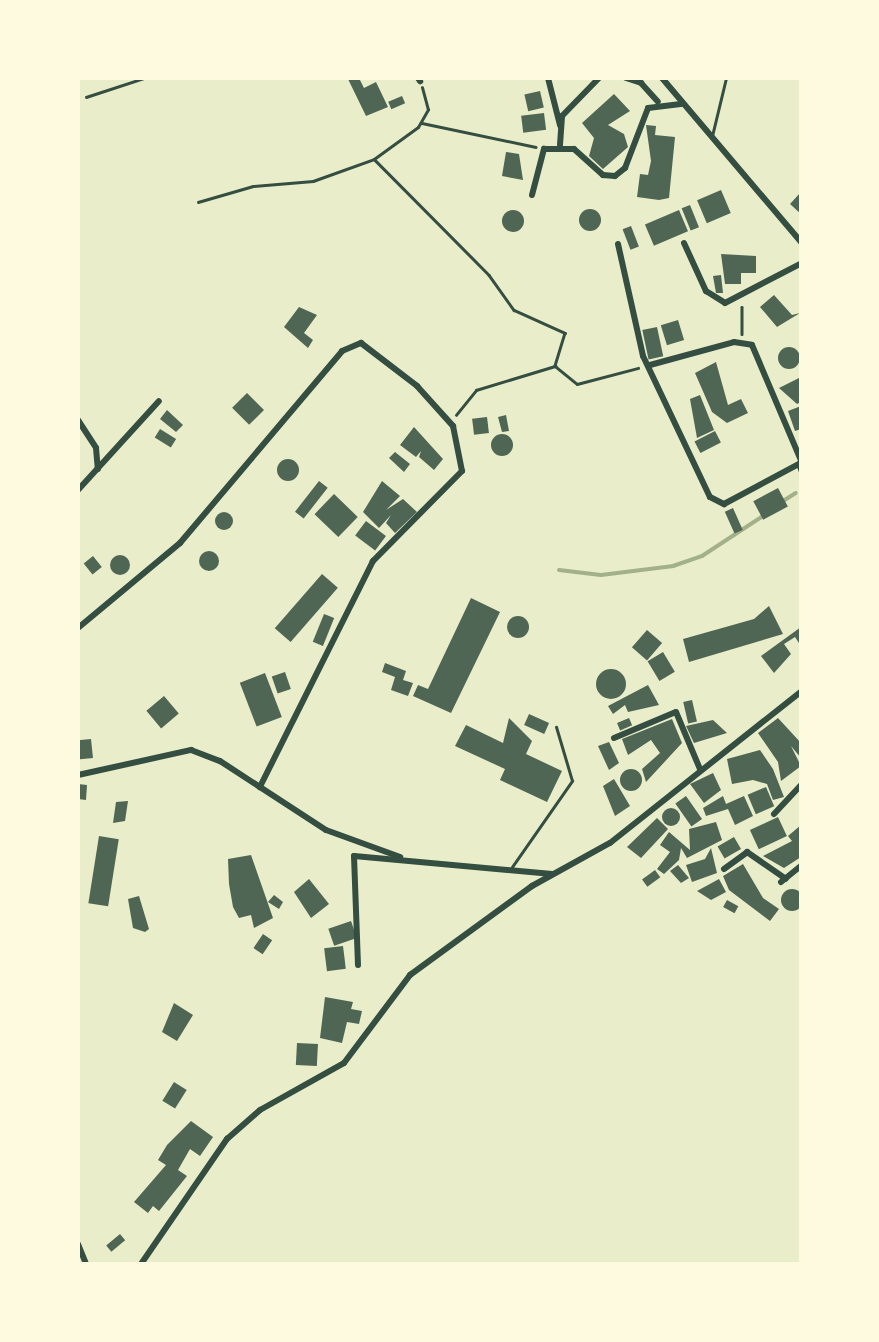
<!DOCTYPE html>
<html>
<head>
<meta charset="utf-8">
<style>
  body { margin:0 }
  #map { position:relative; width:879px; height:1342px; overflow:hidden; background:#e9edc9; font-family:"Varela Round",sans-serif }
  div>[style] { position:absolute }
  .stream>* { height:4px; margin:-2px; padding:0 2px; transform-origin:2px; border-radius:2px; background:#a3b18a }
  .building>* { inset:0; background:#4f6655; transform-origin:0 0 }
  .round { border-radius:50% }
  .path>* { height:2.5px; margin:-1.25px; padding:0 1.25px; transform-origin:1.25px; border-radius:1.25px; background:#344e41 }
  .service>* { height:2.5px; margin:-1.25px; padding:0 1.25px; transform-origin:1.25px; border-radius:1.25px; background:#344e41 }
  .minor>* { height:6px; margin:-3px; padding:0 3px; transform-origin:3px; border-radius:3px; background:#344e41 }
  span { translate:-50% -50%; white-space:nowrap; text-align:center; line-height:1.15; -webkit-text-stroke:8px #fefae0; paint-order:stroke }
  .frame { position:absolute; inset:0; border:80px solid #fefae0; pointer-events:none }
</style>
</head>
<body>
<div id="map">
  <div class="stream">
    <div style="left:783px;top:501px;width:15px;rotate:-32deg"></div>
    <div style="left:559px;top:570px;width:42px;rotate:6.8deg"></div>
    <div style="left:601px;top:575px;width:73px;rotate:-7.1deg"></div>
    <div style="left:673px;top:566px;width:31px;rotate:-19deg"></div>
    <div style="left:702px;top:556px;width:73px;rotate:-33.3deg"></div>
  </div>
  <div class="building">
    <div style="clip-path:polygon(359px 78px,364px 88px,376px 82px,388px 107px,366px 116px,348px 79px)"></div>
    <div style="left:540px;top:91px;width:17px;height:16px;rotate:77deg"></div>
    <div style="clip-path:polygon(614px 94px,630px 111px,608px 125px,624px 134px,628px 147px,603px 169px,589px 156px,594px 138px,582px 123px)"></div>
    <div style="left:402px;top:96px;width:8px;height:15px;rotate:67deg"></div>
    <div style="left:544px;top:113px;width:17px;height:23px;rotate:83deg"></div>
    <div style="clip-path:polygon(646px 125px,656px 126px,655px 135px,675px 137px,669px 198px,659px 200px,637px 197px,640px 174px,648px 175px,651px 161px)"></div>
    <div style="clip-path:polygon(506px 152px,519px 154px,523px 180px,502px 176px)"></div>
    <div style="left:721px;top:190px;width:25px;height:26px;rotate:67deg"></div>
    <div style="clip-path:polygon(801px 192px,801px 214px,790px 204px)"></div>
    <div style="left:690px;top:205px;width:24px;height:9px;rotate:68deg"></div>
    <div class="round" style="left:579px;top:209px;width:22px;height:22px"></div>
    <div class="round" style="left:502px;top:210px;width:22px;height:22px"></div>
    <div style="left:679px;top:210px;width:23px;height:37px;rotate:67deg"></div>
    <div style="left:631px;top:226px;width:22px;height:9px;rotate:69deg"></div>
    <div style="clip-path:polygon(721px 254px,756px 256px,756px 273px,741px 273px,741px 284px,725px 284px)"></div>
    <div style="clip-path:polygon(721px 275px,723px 293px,716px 293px,713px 276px)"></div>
    <div style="clip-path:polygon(774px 295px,792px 315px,800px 313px,777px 327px,760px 307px)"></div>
    <div style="clip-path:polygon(299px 307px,317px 315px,304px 333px,313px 340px,308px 348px,284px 327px)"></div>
    <div style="left:678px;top:320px;width:21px;height:18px;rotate:73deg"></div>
    <div style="left:657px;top:327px;width:30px;height:15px;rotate:78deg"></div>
    <div class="round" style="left:778px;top:347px;width:22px;height:22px"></div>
    <div style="clip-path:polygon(716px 362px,728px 405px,741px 399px,748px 413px,727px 423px,712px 412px,695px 373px)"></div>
    <div style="clip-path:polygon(801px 377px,801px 402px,797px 404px,779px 388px)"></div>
    <div style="left:247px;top:393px;width:24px;height:21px;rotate:45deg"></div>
    <div style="clip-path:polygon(700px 395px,714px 430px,697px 438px,690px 399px)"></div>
    <div style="clip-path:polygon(801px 406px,801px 429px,795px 431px,788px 411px)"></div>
    <div style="clip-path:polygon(167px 410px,183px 425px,176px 432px,160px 419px)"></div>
    <div style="clip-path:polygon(506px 415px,509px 431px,502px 432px,498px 417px)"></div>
    <div style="left:487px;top:417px;width:16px;height:15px;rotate:83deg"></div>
    <div style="clip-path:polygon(414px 427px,443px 459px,434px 470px,419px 457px,421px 451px,416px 457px,400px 445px)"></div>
    <div style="left:160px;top:429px;width:19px;height:10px;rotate:32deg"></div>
    <div style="left:715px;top:431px;width:13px;height:23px;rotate:63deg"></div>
    <div class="round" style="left:491px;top:434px;width:22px;height:22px"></div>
    <div style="clip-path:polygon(395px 452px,410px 464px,404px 472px,389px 458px)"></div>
    <div class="round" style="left:277px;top:459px;width:22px;height:22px"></div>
    <div style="left:319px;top:481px;width:11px;height:39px;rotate:38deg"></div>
    <div style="clip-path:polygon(382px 481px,400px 496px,386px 510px,403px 499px,417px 512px,395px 533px,386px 523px,391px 515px,379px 528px,363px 512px)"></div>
    <div style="left:778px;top:488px;width:21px;height:28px;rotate:62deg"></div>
    <div style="left:334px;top:494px;width:33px;height:28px;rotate:44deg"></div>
    <div style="left:733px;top:508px;width:24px;height:9px;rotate:66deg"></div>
    <div class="round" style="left:215px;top:512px;width:18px;height:18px"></div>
    <div style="left:366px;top:521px;width:25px;height:18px;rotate:37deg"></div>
    <div class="round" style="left:199px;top:551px;width:20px;height:20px"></div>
    <div class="round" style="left:110px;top:555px;width:20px;height:20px"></div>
    <div style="left:93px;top:556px;width:14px;height:12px;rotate:51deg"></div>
    <div style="left:322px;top:574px;width:21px;height:72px;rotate:41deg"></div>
    <div style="clip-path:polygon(471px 598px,500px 612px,451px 713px,413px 696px,418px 685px,428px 689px)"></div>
    <div style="clip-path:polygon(769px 606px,783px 634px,689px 662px,683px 639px,754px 619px)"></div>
    <div style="left:324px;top:614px;width:11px;height:30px;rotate:22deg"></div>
    <div class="round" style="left:507px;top:616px;width:22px;height:22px"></div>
    <div style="clip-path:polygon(801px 627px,801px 646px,795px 637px,784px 644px,791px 654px,774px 673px,761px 656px)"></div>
    <div style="left:647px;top:630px;width:20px;height:23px;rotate:41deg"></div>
    <div style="left:663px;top:652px;width:23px;height:18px;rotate:59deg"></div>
    <div style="clip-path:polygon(385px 663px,406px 671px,403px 680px,413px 683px,408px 696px,391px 690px,395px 677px,382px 672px)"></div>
    <div class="round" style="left:596px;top:669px;width:30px;height:30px"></div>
    <div style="left:285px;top:672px;width:18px;height:14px;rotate:71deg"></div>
    <div style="left:265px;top:673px;width:47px;height:27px;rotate:69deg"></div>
    <div style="clip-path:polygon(648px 685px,659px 705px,628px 712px,625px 705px,613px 714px,608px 706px)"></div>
    <div style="left:164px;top:696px;width:23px;height:23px;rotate:50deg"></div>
    <div style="left:692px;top:700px;width:22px;height:9px;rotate:77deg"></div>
    <div style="left:529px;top:714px;width:22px;height:12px;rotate:24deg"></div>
    <div style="clip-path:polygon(509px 718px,532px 741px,526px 754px,562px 771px,547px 802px,500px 780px,505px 769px,455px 746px,466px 725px,503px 743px)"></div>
    <div style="left:629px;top:718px;width:8px;height:13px;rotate:67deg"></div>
    <div style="clip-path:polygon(778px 718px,801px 743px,801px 758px,791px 746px,801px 766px,781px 781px,778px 762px,758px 733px)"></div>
    <div style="clip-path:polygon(672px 719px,682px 743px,646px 782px,642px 769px,660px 753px,651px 740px,628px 755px,622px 739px)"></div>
    <div style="clip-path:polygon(713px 720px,727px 733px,694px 743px,686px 726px)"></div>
    <div style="left:91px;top:739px;width:19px;height:13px;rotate:84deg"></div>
    <div style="clip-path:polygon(609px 742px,619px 763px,609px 770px,598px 746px)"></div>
    <div style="clip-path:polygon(760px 750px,773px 769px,784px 797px,773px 800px,767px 784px,753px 780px,732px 784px,727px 759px)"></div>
    <div class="round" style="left:620px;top:769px;width:22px;height:22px"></div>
    <div style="clip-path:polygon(713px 773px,721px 790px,704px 803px,690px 784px)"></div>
    <div style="clip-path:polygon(614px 779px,630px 806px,615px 816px,603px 786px)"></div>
    <div style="clip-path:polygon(78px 784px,87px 785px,86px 800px,78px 799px)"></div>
    <div style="left:766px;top:787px;width:21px;height:20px;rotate:67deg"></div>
    <div style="left:686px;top:796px;width:28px;height:13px;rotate:55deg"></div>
    <div style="clip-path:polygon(723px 796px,726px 804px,744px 796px,753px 816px,735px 825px,728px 809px,706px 816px,703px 808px)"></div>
    <div style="clip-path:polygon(128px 801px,125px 821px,113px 823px,116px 802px)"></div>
    <div class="round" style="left:662px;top:808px;width:18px;height:18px"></div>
    <div style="left:778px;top:817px;width:21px;height:31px;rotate:65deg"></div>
    <div style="clip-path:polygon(657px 818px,668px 829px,641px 858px,627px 847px)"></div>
    <div style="clip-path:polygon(716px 822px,722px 840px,687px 858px,681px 848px,679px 860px,664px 874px,657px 869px,670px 852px,660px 845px,669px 832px,690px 850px,689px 829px)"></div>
    <div style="clip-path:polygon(801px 825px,801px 857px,784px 868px,763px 856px,792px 841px,788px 836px)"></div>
    <div style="left:99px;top:836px;width:20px;height:68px;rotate:9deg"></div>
    <div style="left:734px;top:837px;width:14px;height:19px;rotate:60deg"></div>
    <div style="clip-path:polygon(711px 848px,717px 873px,692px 882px,686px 865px,705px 859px)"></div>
    <div style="clip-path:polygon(251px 855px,273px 918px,254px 928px,251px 915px,239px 918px,233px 907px,229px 884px,228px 859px)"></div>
    <div style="clip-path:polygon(743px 864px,763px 898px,779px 909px,770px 921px,729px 890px,723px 876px)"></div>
    <div style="clip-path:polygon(678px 865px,689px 878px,681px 883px,670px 871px)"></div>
    <div style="left:655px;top:870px;width:9px;height:16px;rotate:54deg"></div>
    <div style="clip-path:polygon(309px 879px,329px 904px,311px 918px,294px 892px)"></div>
    <div style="clip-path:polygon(719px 879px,726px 892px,711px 900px,697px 891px)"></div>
    <div class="round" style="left:781px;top:889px;width:22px;height:22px"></div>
    <div style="clip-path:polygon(274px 895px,283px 902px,279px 909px,268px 902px)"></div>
    <div style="clip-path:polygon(139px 896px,149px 929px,145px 932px,133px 928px,128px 899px)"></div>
    <div style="left:727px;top:900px;width:13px;height:8px;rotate:29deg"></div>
    <div style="left:351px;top:921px;width:18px;height:24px;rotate:71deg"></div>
    <div style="left:263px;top:934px;width:11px;height:17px;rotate:34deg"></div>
    <div style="left:343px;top:946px;width:23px;height:19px;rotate:83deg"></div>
    <div style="clip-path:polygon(325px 997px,353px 1002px,351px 1009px,362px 1011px,359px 1024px,347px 1022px,342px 1043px,320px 1038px)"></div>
    <div style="clip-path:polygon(174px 1003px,193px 1015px,177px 1041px,162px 1032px)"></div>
    <div style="left:297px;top:1043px;width:21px;height:22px;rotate:3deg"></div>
    <div style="left:174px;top:1082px;width:15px;height:22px;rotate:32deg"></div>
    <div style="clip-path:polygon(191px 1121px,213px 1137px,200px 1156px,190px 1149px,178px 1170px,187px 1176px,159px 1211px,153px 1206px,148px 1213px,134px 1202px,166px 1165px,158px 1160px,167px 1145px)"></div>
    <div style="left:120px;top:1234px;width:8px;height:18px;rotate:50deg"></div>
  </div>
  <div class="path">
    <div style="left:86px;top:97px;width:61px;rotate:-18.1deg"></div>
    <div style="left:422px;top:123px;width:116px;rotate:11.9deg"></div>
    <div style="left:374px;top:159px;width:163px;rotate:45.2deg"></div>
    <div style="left:489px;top:275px;width:43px;rotate:54.5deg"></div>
    <div style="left:514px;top:310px;width:56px;rotate:24.3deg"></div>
    <div style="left:565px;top:333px;width:34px;rotate:107deg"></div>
    <div style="left:198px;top:202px;width:57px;rotate:-16.2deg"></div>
    <div style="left:253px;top:186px;width:60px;rotate:-4.8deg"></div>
    <div style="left:313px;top:181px;width:65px;rotate:-19.8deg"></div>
    <div style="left:374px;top:159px;width:54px;rotate:-36deg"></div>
    <div style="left:418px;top:127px;width:20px;rotate:-60deg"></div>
    <div style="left:428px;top:110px;width:23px;rotate:-105deg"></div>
    <div style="left:742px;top:307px;width:27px;rotate:90deg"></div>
    <div style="left:456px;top:415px;width:32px;rotate:-51deg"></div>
    <div style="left:476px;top:390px;width:83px;rotate:-16.9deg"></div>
    <div style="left:555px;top:366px;width:28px;rotate:39deg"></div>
    <div style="left:577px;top:384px;width:63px;rotate:-14.7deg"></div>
  </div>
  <div class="service">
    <div style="left:712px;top:136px;width:60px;rotate:-76.4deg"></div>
    <div style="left:512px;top:867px;width:105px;rotate:-55.1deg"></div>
    <div style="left:572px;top:781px;width:56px;rotate:-106.5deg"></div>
  </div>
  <div class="minor">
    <div style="left:418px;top:78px;width:4px;rotate:56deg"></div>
    <div style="left:548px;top:78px;width:49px;rotate:75.7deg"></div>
    <div style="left:626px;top:78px;width:16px;rotate:18deg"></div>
    <div style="left:641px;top:83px;width:25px;rotate:48deg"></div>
    <div style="left:662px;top:78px;width:216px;rotate:49.7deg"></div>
    <div style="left:560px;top:145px;width:29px;rotate:-86deg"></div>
    <div style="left:562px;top:116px;width:53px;rotate:-45.8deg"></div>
    <div style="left:532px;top:195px;width:48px;rotate:-75.4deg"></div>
    <div style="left:544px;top:149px;width:30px"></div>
    <div style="left:574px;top:149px;width:39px;rotate:42deg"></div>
    <div style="left:603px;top:175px;width:12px;rotate:5deg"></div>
    <div style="left:615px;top:176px;width:13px;rotate:-39deg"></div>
    <div style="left:625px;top:168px;width:64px;rotate:-69deg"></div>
    <div style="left:648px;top:108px;width:35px;rotate:-7deg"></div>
    <div style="left:684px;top:243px;width:53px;rotate:65.4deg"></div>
    <div style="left:706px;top:291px;width:22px;rotate:32deg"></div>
    <div style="left:725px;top:303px;width:87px;rotate:-27.5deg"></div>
    <div style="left:618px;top:244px;width:115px;rotate:77.4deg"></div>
    <div style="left:643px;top:356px;width:156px;rotate:64.6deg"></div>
    <div style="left:710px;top:497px;width:16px;rotate:27deg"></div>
    <div style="left:724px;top:504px;width:85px;rotate:-28.1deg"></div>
    <div style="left:799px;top:464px;width:9px;rotate:69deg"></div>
    <div style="left:650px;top:365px;width:87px;rotate:-15.3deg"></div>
    <div style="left:734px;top:342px;width:18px;rotate:9deg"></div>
    <div style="left:752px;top:345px;width:128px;rotate:67deg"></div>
    <div style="left:78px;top:420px;width:33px;rotate:57deg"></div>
    <div style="left:96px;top:448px;width:21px;rotate:85deg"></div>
    <div style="left:78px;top:490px;width:120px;rotate:-47.7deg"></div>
    <div style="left:78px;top:628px;width:133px;rotate:-39.8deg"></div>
    <div style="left:180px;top:543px;width:251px;rotate:-49.8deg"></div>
    <div style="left:342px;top:351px;width:21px;rotate:-23deg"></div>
    <div style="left:361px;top:343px;width:71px;rotate:37.5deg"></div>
    <div style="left:417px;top:386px;width:54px;rotate:48deg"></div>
    <div style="left:453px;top:426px;width:46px;rotate:78.7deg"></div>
    <div style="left:462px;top:471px;width:127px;rotate:134.7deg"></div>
    <div style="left:373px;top:561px;width:253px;rotate:116.6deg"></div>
    <div style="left:614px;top:738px;width:67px;rotate:-22.8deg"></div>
    <div style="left:676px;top:712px;width:62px;rotate:67.2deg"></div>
    <div style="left:78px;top:775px;width:116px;rotate:-12.5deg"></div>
    <div style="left:191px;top:750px;width:31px;rotate:21deg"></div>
    <div style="left:220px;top:761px;width:126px;rotate:33.1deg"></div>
    <div style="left:326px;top:830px;width:79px;rotate:20deg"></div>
    <div style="left:774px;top:814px;width:41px;rotate:-47deg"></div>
    <div style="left:724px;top:869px;width:29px;rotate:-36deg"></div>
    <div style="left:747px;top:852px;width:47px;rotate:34.7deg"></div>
    <div style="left:781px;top:882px;width:27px;rotate:-39deg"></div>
    <div style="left:358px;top:965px;width:109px;rotate:-92.1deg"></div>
    <div style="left:354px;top:856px;width:199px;rotate:5.2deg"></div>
    <div style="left:78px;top:1244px;width:22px;rotate:68deg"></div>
    <div style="left:141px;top:1264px;width:152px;rotate:-55.5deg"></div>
    <div style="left:227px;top:1139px;width:44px;rotate:-41.3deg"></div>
    <div style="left:260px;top:1110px;width:96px;rotate:-29.2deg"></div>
    <div style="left:344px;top:1063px;width:110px;rotate:-53.1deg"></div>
    <div style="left:410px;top:975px;width:151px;rotate:-36.1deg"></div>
    <div style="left:532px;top:886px;width:89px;rotate:-28.9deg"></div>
    <div style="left:610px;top:843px;width:245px;rotate:-38.4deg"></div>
  </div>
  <div class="frame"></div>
</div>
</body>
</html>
